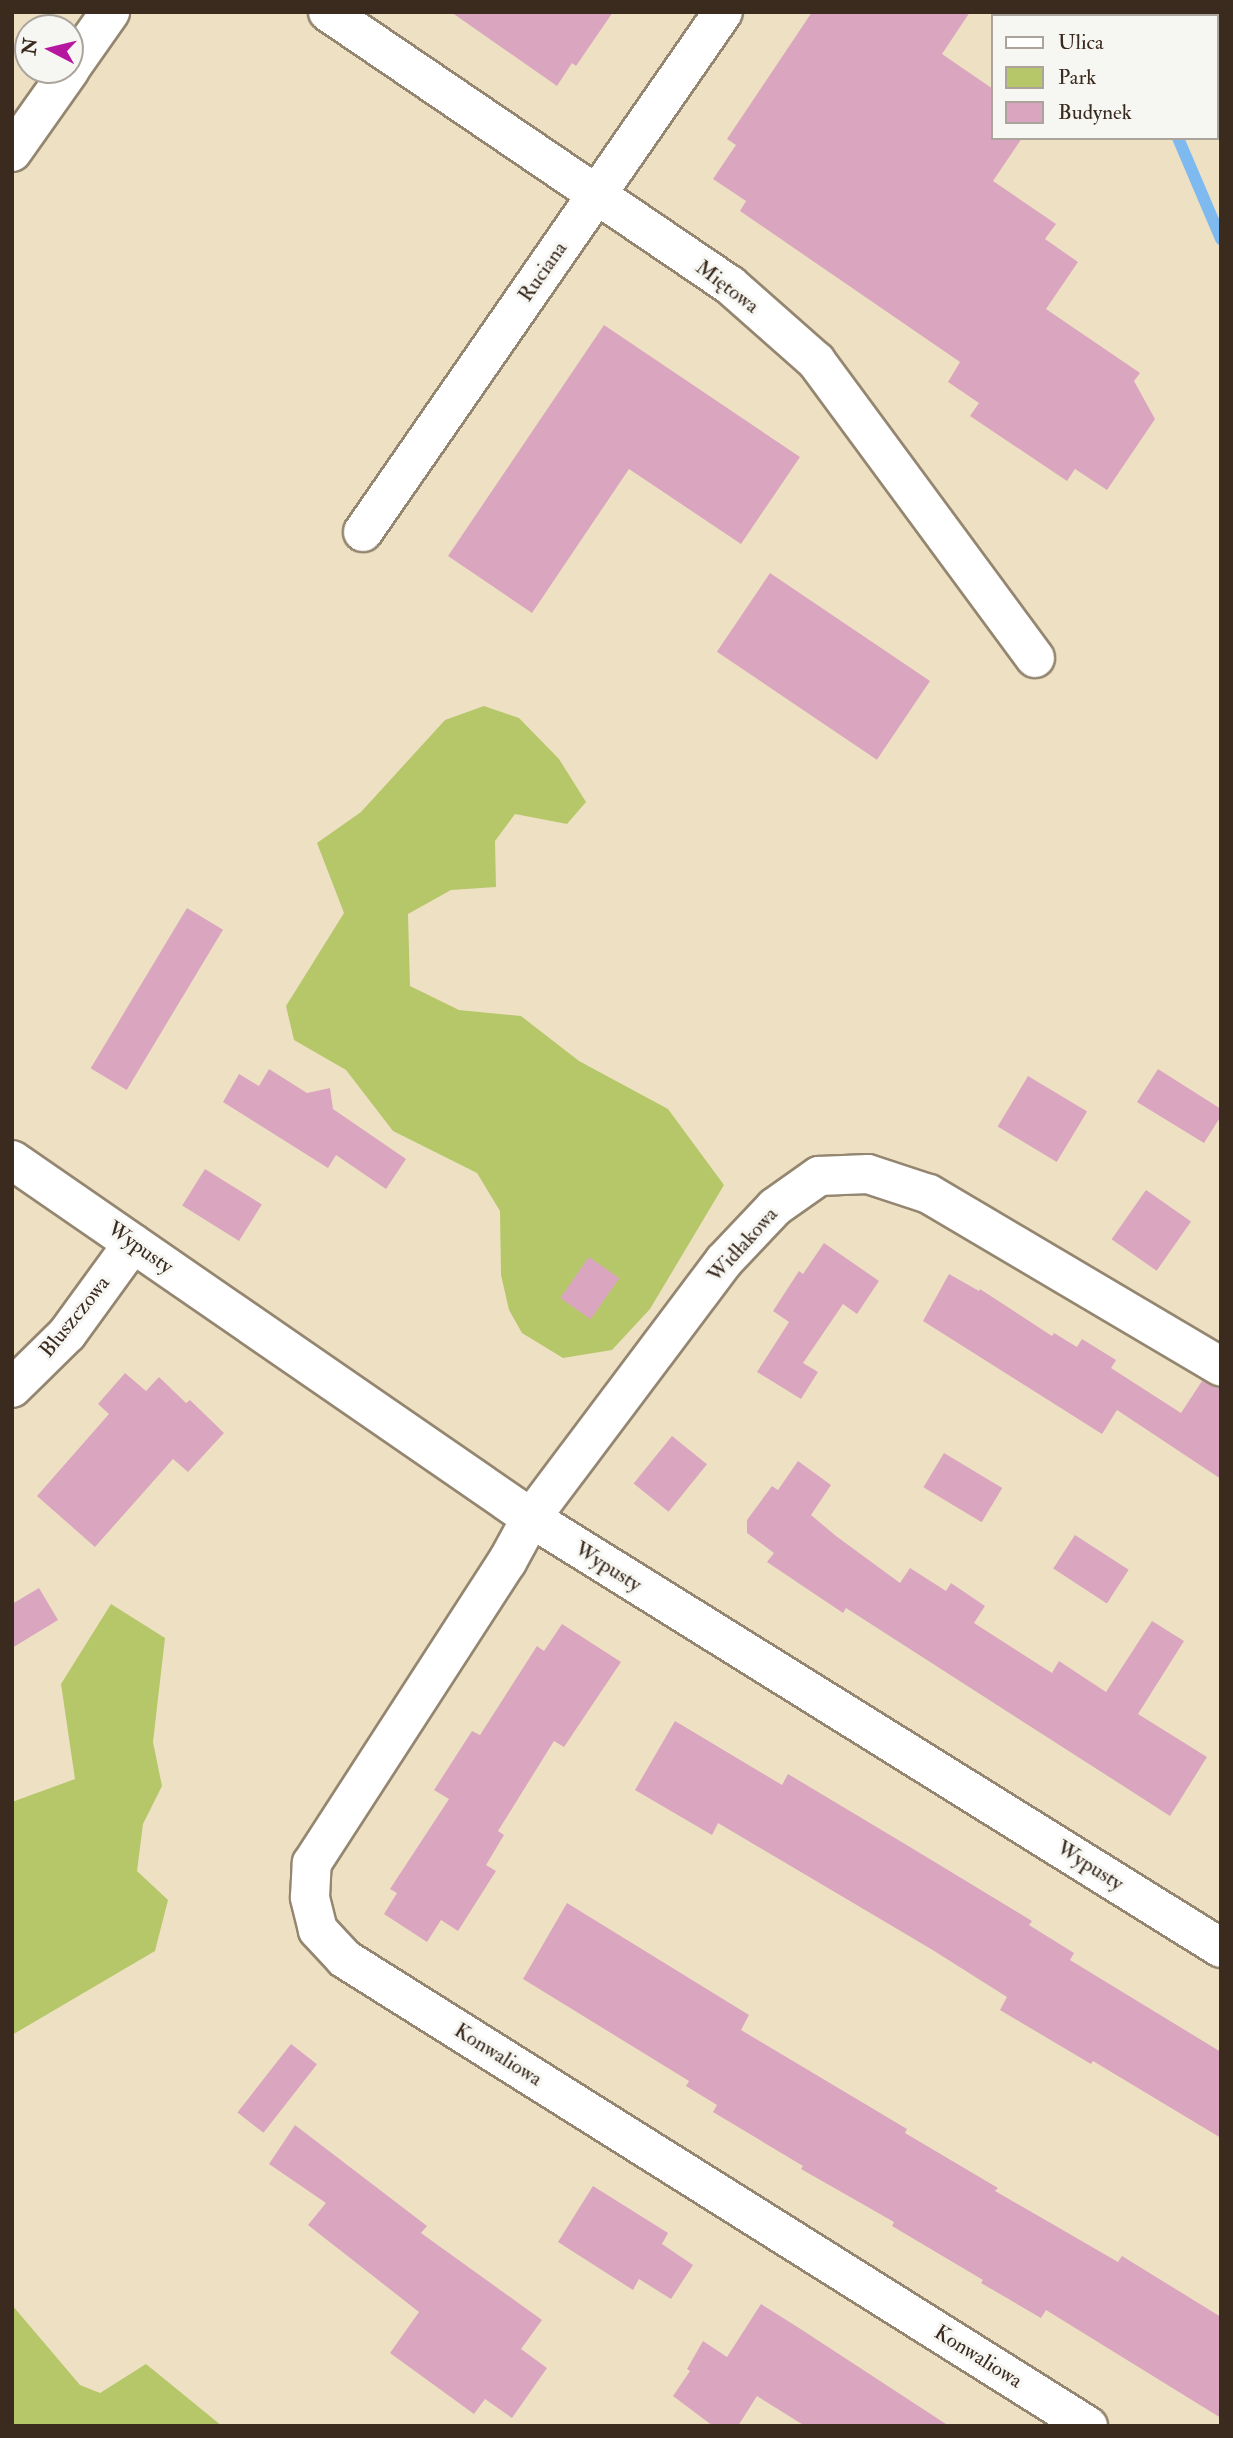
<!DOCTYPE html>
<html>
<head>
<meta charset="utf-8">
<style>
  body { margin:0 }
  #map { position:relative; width:1233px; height:2438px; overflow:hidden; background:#eee1c3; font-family:"IM FELL Double Pica",serif }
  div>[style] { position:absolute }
  .green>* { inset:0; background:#b6c76a }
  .stream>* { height:12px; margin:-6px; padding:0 6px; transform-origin:6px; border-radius:6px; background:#7eb9f0 }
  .building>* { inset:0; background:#daa6bf; transform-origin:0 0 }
  .roads { filter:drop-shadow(2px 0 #948670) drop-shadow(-2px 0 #948670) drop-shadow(0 2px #948670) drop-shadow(0 -2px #948670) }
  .minor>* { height:38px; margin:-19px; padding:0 19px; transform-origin:19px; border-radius:19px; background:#fff }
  span { translate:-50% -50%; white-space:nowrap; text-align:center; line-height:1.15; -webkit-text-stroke:6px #f6f6f2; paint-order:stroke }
  .street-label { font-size:21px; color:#3b2a1e }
  .frame { position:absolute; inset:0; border:14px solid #3b2a1e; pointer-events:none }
  .legend { position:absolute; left:991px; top:14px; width:228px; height:126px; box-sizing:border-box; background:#f6f6f2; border:2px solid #aba49d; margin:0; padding:9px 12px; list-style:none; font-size:21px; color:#3b2a1e }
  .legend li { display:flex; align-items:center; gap:14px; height:35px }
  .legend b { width:35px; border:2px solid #aba49d }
  .north { position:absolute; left:14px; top:14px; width:70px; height:70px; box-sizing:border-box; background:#f6f6f2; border:2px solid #aba49d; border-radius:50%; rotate:277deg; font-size:19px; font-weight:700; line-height:28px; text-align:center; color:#3b2a1e }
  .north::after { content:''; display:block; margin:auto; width:24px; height:32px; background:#b5179e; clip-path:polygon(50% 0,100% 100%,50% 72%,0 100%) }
</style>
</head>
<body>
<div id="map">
  <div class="green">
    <div style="clip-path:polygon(484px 706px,519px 718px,559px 759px,586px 802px,567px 824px,515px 814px,495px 841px,496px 887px,451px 890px,408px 914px,410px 986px,459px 1010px,521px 1016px,579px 1061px,668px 1109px,724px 1185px,650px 1309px,612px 1350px,563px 1358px,522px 1333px,509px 1310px,501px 1275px,500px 1211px,477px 1173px,393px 1131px,346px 1070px,294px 1040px,286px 1006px,344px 913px,317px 843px,361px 812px,445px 720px)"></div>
    <div style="clip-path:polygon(111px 1604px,165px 1638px,153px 1742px,162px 1786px,143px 1824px,137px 1871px,168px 1900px,155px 1951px,12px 2035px,12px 1802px,75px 1779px,61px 1684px)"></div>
    <div style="clip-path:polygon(12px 2305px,80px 2385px,100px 2393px,146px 2364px,222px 2426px,12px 2426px)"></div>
  </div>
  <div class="stream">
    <div style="left:1124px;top:12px;width:4px;rotate:63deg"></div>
    <div style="left:1178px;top:138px;width:110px;rotate:66.9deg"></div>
  </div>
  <div class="building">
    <div style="clip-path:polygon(451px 12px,613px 12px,576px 66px,572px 63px,557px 86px)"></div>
    <div style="clip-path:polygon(812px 12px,970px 12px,942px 54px,993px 89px,993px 138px,1022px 138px,993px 181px,1056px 224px,1045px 239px,1078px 262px,1046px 309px,1140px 373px,1134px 381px,1155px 419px,1107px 490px,1075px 469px,1067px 481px,970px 416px,979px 403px,948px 382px,960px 362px,740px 211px,746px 201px,713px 179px,736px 145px,727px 139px)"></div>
    <div style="clip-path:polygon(604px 325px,800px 457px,741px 544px,629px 469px,532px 613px,448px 556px)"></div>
    <div style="left:770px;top:573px;width:193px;height:95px;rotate:34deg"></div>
    <div style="left:187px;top:908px;width:42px;height:187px;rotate:31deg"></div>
    <div style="clip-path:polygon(269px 1069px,307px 1093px,330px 1088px,333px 1109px,406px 1159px,386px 1189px,336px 1155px,328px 1168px,223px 1102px,239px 1074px,259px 1086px)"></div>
    <div style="clip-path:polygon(1158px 1069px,1221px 1109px,1221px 1116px,1204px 1143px,1137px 1102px)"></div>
    <div style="left:1028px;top:1076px;width:69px;height:59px;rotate:31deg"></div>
    <div style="left:205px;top:1169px;width:67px;height:43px;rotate:32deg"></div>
    <div style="left:1146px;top:1190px;width:55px;height:60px;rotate:35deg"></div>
    <div style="clip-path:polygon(824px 1243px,879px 1281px,857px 1314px,843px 1304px,803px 1363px,818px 1372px,801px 1399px,757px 1372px,789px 1322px,773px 1311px,799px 1271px,803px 1274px)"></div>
    <div style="left:589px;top:1257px;width:37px;height:50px;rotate:35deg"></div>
    <div style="clip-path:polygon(949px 1274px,979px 1291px,980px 1289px,1052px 1336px,1054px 1333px,1077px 1347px,1082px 1339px,1116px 1360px,1111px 1368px,1181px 1413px,1202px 1381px,1221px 1389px,1221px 1479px,1117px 1410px,1102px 1434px,923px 1321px)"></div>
    <div style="clip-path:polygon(125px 1373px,146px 1391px,159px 1377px,186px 1403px,190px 1400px,224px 1433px,188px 1472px,173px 1459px,95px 1547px,37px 1496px,109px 1414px,98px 1404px)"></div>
    <div style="left:672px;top:1436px;width:45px;height:61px;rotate:39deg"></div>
    <div style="left:944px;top:1453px;width:68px;height:40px;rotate:31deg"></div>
    <div style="clip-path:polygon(798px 1461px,831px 1485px,811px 1515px,836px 1536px,900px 1583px,910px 1568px,946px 1591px,951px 1583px,985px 1606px,974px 1623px,1052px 1673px,1059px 1661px,1106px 1692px,1152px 1621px,1184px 1641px,1138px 1714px,1207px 1757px,1170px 1816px,846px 1608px,843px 1613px,767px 1562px,774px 1553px,747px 1533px,747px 1520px,772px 1486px,778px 1490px)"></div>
    <div style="left:1075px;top:1535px;width:64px;height:40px;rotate:33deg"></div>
    <div style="clip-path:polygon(39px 1588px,58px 1620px,12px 1648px,12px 1604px)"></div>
    <div style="clip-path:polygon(562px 1624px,621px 1662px,564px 1747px,554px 1741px,498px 1831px,504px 1835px,486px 1865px,496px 1871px,458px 1931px,441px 1920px,427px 1942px,384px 1914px,397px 1893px,390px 1889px,449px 1799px,434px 1790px,472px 1731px,480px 1735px,537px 1646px,544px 1651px)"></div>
    <div style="clip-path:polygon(675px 1721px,782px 1785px,788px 1774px,910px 1847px,1032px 1921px,1029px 1925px,1074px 1953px,1070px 1960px,1221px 2052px,1221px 2138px,1093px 2061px,1091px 2064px,1000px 2010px,1007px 1997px,931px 1949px,718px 1823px,712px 1835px,635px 1790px)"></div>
    <div style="clip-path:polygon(567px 1903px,749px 2015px,741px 2030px,907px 2129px,905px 2133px,998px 2188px,995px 2191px,1118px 2262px,1122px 2256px,1221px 2317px,1221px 2418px,1046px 2310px,1041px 2318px,981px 2283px,983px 2280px,892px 2226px,894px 2222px,801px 2169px,803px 2166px,713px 2112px,717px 2105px,686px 2086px,689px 2081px,523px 1979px)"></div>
    <div style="left:291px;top:2044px;width:33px;height:87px;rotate:38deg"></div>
    <div style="clip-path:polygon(295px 2125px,427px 2226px,421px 2233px,542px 2320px,521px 2349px,547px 2368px,512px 2418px,485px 2399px,474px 2414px,390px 2353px,419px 2312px,308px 2225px,326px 2203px,269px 2164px)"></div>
    <div style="clip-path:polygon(593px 2186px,668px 2233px,662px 2244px,693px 2265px,671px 2299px,639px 2279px,633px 2290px,558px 2242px)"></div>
    <div style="clip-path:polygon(761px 2304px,799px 2328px,949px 2426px,805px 2426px,757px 2396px,738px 2426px,713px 2426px,673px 2396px,690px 2371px,687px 2369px,703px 2341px,727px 2357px)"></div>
  </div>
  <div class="roads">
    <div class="minor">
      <div style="left:328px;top:12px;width:486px;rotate:34.2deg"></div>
      <div style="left:730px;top:285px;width:115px;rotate:41.5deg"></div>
      <div style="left:816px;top:361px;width:369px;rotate:53.6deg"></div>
      <div style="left:1197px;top:12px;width:4px;rotate:63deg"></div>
      <div style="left:1217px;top:54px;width:9px;rotate:63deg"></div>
      <div style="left:70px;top:69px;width:70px;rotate:-54.9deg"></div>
      <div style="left:12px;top:152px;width:100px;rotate:-54.7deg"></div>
      <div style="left:363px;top:532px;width:632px;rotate:-55.3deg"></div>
      <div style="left:12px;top:1160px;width:630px;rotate:34.6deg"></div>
      <div style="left:531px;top:1518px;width:813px;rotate:31.93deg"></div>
      <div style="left:12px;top:1388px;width:77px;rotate:-44.5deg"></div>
      <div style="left:67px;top:1334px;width:112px;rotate:-54deg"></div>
      <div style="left:1088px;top:2426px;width:878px;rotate:-147.85deg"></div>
      <div style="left:345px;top:1959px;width:40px;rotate:-133deg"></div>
      <div style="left:318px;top:1930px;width:34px;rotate:-104deg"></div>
      <div style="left:310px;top:1897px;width:34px;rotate:-87deg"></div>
      <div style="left:312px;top:1863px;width:359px;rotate:-57.1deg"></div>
      <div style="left:507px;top:1562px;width:50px;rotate:-61.4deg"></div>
      <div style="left:531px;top:1518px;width:321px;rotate:-53.1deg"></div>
      <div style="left:724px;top:1261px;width:74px;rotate:-46.6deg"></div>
      <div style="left:775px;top:1207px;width:54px;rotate:-35.2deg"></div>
      <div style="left:819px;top:1176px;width:49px;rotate:-2.3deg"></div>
      <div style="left:868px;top:1174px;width:64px;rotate:18.2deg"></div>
      <div style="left:929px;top:1194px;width:339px;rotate:30.6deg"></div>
    </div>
  </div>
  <div class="street-label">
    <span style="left:543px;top:272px;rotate:-55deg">Ruciana</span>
    <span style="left:727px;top:287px;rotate:37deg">Miętowa</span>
    <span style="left:743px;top:1245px;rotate:-48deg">Widłakowa</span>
    <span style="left:140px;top:1248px;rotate:35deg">Wypusty</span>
    <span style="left:75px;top:1317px;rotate:-51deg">Bluszczowa</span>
    <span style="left:608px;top:1567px;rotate:32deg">Wypusty</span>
    <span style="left:1090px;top:1866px;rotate:32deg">Wypusty</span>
    <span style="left:498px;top:2055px;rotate:32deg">Konwaliowa</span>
    <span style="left:978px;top:2357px;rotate:32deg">Konwaliowa</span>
  </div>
  <div class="frame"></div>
  <ul class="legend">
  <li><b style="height:9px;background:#fff"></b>Ulica</li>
  <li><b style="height:19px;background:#b6c76a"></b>Park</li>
  <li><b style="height:19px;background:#daa6bf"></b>Budynek</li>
  </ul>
  <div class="north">N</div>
</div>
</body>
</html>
